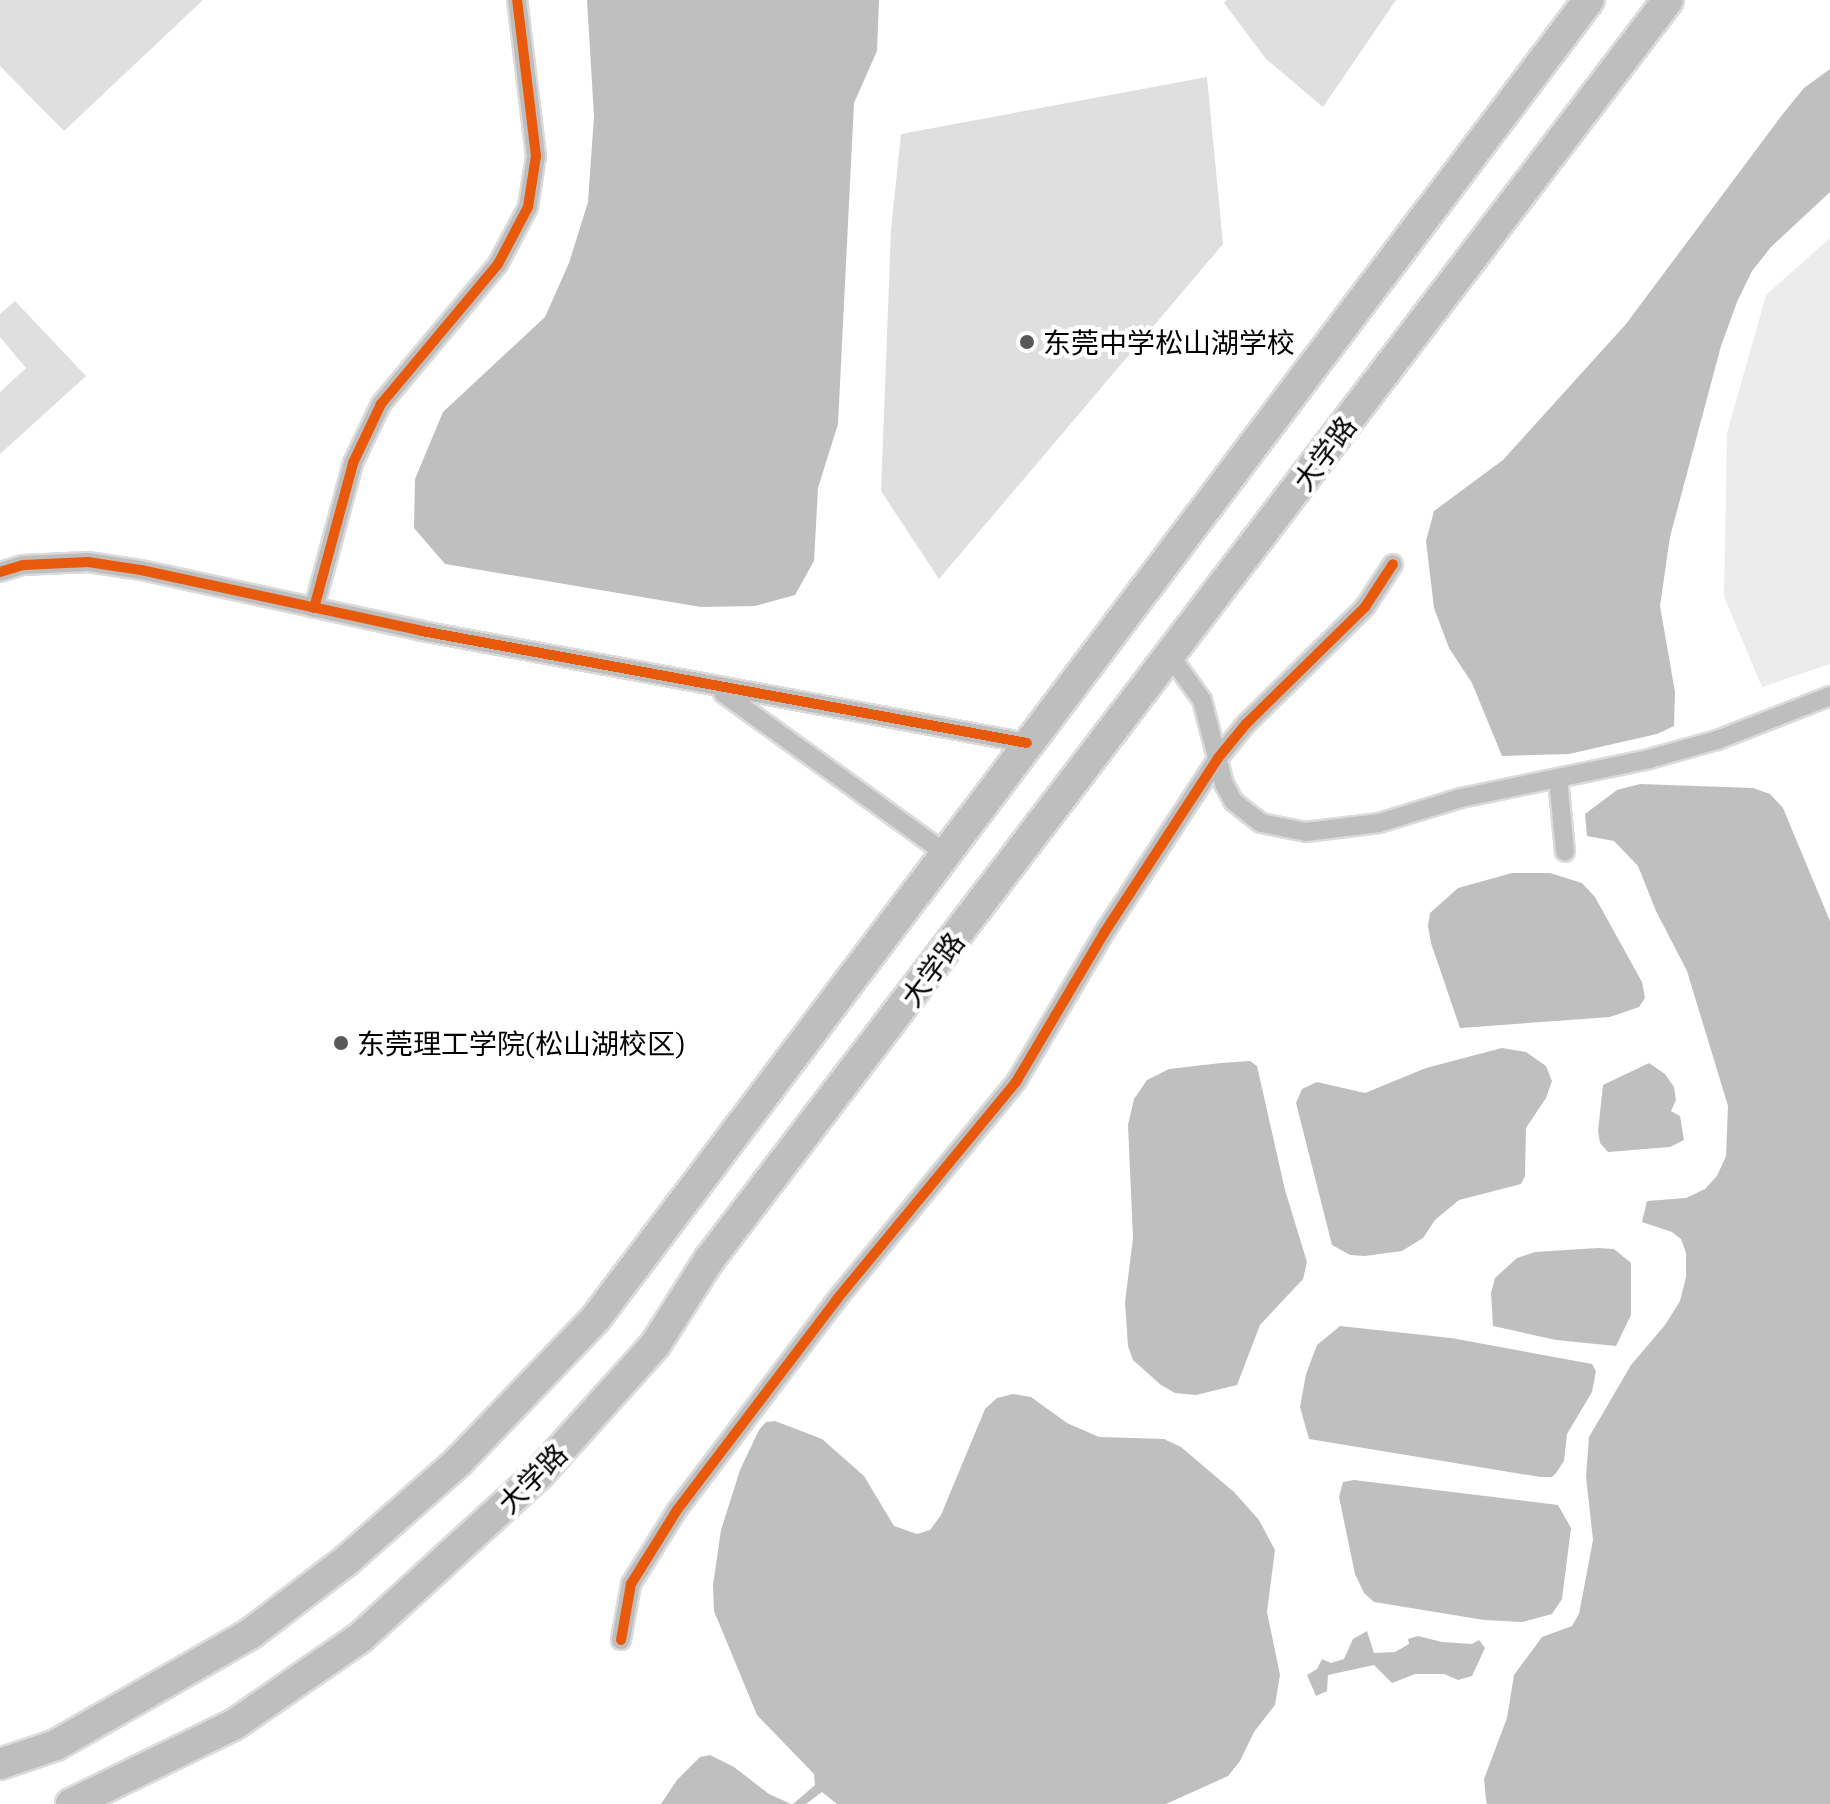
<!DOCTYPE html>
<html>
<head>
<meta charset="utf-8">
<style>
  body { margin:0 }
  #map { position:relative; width:1830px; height:1804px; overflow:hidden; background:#fff; font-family:"Exo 2","Noto Sans SC",sans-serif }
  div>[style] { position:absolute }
  .green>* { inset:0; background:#ececec }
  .water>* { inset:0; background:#bfbfbf }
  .building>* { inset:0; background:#dfdfdf }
  .roads { filter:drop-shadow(2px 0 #dbdbdb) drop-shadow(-2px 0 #dbdbdb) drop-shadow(0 2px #dbdbdb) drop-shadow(0 -2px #dbdbdb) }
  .street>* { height:18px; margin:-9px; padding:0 9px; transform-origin:9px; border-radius:9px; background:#bebebe }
  .primary>* { height:30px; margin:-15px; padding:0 15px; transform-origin:15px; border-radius:15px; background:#bebebe }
  .cycleway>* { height:10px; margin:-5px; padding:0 5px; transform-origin:5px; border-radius:5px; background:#e8590c }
  .dots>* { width:22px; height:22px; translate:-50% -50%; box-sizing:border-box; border:4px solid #fff; border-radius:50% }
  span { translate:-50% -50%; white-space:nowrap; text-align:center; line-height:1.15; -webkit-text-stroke:8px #fff; paint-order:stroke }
  .poi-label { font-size:28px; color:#000 }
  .left { translate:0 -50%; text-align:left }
  .street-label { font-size:28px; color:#000 }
</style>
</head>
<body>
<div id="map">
  <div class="green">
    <div style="clip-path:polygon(1830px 238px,1830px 664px,1762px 687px,1724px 597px,1727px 433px,1766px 295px)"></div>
  </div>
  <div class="water">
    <div style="clip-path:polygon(587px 0,879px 0,877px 51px,854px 103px,838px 424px,818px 488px,814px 561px,795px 595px,755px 606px,701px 607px,445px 564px,414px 528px,415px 479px,443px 412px,545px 317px,569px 263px,588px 202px,594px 116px)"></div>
    <div style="clip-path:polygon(1830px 69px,1830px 192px,1771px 247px,1752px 271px,1737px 302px,1721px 346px,1670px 537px,1660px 606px,1675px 692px,1674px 726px,1657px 734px,1569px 754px,1502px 756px,1472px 683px,1449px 648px,1434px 608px,1426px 541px,1434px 511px,1503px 460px,1626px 324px,1782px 115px,1804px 88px)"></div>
    <div style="clip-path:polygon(1640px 784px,1753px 788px,1770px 794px,1783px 808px,1830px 921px,1830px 1804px,1487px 1804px,1486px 1800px,1484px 1779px,1507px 1718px,1514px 1675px,1542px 1637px,1572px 1626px,1579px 1614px,1593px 1540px,1586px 1477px,1589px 1437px,1631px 1365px,1665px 1325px,1680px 1301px,1686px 1277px,1686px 1253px,1681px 1239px,1672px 1232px,1642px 1222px,1647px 1201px,1686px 1198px,1705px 1189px,1717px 1176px,1726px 1156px,1728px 1106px,1687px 971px,1656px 911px,1638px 866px,1614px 841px,1587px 836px,1585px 814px,1617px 790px)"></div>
    <div style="clip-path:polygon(1512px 873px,1550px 873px,1582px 883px,1595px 897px,1642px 982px,1645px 998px,1639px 1007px,1610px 1017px,1460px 1028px,1431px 943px,1428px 926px,1430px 913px,1458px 888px)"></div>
    <div style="clip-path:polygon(1502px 1048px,1526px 1052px,1546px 1066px,1552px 1081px,1546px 1098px,1526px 1128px,1525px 1176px,1521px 1184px,1459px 1200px,1435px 1220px,1423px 1238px,1402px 1251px,1365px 1256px,1350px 1255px,1332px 1245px,1296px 1103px,1302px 1089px,1317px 1082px,1365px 1093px,1426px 1068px)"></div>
    <div style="clip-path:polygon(1221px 1063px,1250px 1061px,1257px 1066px,1285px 1190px,1307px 1262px,1303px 1279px,1260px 1325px,1237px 1385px,1196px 1395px,1175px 1393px,1161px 1385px,1133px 1360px,1128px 1346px,1125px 1302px,1133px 1238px,1128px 1125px,1134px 1099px,1147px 1080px,1169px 1069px)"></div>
    <div style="clip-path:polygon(1649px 1063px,1665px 1074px,1674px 1087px,1676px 1100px,1671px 1111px,1680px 1116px,1684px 1140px,1670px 1147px,1608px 1152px,1600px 1143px,1598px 1131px,1603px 1085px)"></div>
    <div style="clip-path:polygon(1598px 1248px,1614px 1249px,1631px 1263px,1631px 1315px,1616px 1346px,1556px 1340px,1493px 1326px,1491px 1293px,1495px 1278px,1517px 1258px,1535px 1252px)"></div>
    <div style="clip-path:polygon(1340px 1326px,1451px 1338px,1592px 1364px,1596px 1371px,1592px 1392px,1567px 1434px,1564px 1461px,1556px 1473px,1552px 1477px,1540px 1477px,1309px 1439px,1300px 1407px,1306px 1374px,1317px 1345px)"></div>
    <div style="clip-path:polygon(1013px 1394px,1031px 1397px,1067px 1423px,1099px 1437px,1164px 1439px,1181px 1447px,1234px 1492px,1259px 1520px,1275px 1550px,1267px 1612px,1280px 1675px,1275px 1705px,1254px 1732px,1240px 1761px,1228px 1776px,1166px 1804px,837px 1804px,822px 1792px,806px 1804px,793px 1804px,815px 1785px,814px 1774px,757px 1715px,714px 1611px,713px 1585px,721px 1530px,740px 1470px,759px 1430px,766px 1422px,775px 1421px,822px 1439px,864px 1476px,894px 1526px,917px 1534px,930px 1530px,941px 1515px,985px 1409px,997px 1398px)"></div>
    <div style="clip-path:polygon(1354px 1480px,1558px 1505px,1571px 1528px,1562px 1599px,1552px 1614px,1522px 1622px,1484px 1620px,1374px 1602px,1364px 1593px,1355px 1574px,1339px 1497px,1343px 1482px)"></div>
    <div style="clip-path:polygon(1367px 1631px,1374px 1653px,1395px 1652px,1409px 1644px,1408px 1639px,1418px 1636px,1442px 1642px,1472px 1644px,1479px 1640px,1485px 1648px,1472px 1676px,1458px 1680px,1444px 1674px,1415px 1674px,1392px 1683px,1374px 1665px,1328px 1675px,1327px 1691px,1316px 1696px,1307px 1675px,1317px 1669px,1322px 1659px,1331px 1663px,1344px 1659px,1353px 1639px)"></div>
    <div style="clip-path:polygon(710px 1755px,734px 1767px,769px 1794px,791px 1804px,661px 1804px,677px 1780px,700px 1757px)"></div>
  </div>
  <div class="building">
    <div style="clip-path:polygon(0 0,203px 0,64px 131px,0 66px)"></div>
    <div style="clip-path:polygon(1227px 0,1396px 0,1323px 107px,1266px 59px,1224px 3px)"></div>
    <div style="clip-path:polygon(1207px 77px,1223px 244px,939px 579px,881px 491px,891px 230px,901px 134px)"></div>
    <div style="clip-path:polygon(15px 301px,86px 376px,0 454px,0 392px,26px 368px,0 337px,0 314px)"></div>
  </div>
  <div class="roads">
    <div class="street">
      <div style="left:0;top:572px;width:24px;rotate:-17deg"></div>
      <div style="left:23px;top:565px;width:65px;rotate:-2.6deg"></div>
      <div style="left:88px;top:562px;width:54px;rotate:8.6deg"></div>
      <div style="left:141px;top:570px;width:288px;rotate:12.2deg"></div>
      <div style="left:422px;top:631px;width:615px;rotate:10.49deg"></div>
      <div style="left:314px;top:608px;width:150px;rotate:-74.9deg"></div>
      <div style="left:353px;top:463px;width:65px;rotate:-64.6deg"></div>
      <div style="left:381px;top:404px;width:182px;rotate:-50.1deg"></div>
      <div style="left:498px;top:264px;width:64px;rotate:-62.2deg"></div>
      <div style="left:528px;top:207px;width:52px;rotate:-81.1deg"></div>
      <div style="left:536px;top:156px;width:157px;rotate:-96.9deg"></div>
      <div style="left:1171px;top:657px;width:53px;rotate:54.2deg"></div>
      <div style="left:1202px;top:700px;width:87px;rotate:75.3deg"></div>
      <div style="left:1224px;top:784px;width:21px;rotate:61deg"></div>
      <div style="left:1234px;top:802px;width:34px;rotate:38deg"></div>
      <div style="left:1261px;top:823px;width:46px;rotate:11.3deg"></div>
      <div style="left:1306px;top:832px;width:74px;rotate:-7deg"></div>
      <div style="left:1379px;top:823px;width:86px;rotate:-17deg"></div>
      <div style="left:1461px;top:798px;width:192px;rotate:-11.7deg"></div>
      <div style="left:1649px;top:759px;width:71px;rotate:-15.6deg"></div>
      <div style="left:1717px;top:740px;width:121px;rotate:-21.3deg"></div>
      <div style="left:723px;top:693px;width:274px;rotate:35.8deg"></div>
      <div style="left:1558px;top:778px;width:74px;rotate:84.6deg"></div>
      <div style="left:621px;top:1640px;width:57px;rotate:-79.9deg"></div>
      <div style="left:631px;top:1584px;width:87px;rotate:-58.1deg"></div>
      <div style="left:677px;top:1510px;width:265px;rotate:-52.8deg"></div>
      <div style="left:837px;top:1299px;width:281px;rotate:-50.5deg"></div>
      <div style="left:1016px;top:1082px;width:173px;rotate:-59.4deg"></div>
      <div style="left:1104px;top:933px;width:209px;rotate:-56.9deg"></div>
      <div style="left:1218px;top:758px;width:44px;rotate:-50.5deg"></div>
      <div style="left:1246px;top:724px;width:167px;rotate:-44.5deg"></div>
      <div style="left:1365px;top:607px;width:51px;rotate:-56.9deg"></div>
    </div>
    <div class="primary">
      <div style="left:0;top:1764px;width:59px;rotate:-18.7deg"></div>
      <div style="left:56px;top:1745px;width:224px;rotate:-29.8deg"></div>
      <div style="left:250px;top:1634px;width:122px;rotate:-37.3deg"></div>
      <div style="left:347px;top:1560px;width:148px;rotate:-41.4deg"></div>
      <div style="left:458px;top:1462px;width:199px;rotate:-46.2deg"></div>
      <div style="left:596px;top:1318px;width:1650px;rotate:-53.01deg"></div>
      <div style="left:71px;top:1804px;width:182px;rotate:-26deg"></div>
      <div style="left:235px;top:1724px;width:153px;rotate:-34.6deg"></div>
      <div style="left:361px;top:1637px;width:240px;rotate:-42.5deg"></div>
      <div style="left:538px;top:1475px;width:175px;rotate:-48deg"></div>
      <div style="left:655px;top:1345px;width:101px;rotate:-57.6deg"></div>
      <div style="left:709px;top:1260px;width:1583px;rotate:-52.72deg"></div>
    </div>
  </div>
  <div class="cycleway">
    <div style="left:0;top:572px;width:24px;rotate:-17deg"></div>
    <div style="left:23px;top:565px;width:65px;rotate:-2.6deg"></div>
    <div style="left:88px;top:562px;width:54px;rotate:8.6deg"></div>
    <div style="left:141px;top:570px;width:288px;rotate:12.2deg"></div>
    <div style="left:422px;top:631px;width:615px;rotate:10.49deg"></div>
    <div style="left:314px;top:608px;width:150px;rotate:-74.9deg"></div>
    <div style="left:353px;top:463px;width:65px;rotate:-64.6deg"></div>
    <div style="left:381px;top:404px;width:182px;rotate:-50.1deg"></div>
    <div style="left:498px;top:264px;width:64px;rotate:-62.2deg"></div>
    <div style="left:528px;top:207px;width:52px;rotate:-81.1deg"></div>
    <div style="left:536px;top:156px;width:157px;rotate:-96.9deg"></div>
    <div style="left:621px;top:1640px;width:57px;rotate:-79.9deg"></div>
    <div style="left:631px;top:1584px;width:87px;rotate:-58.1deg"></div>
    <div style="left:677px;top:1510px;width:265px;rotate:-52.8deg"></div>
    <div style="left:837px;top:1299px;width:281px;rotate:-50.5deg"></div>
    <div style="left:1016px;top:1082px;width:173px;rotate:-59.4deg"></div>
    <div style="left:1104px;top:933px;width:209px;rotate:-56.9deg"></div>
    <div style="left:1218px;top:758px;width:44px;rotate:-50.5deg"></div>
    <div style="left:1246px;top:724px;width:167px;rotate:-44.5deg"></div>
    <div style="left:1365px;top:607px;width:51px;rotate:-56.9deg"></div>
  </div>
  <div class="dots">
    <div style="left:1027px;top:342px;background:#595959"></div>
    <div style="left:341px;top:1043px;background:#595959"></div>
  </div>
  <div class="poi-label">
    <span class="left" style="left:1043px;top:342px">东莞中学松山湖学校</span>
    <span class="left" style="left:357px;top:1043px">东莞理工学院(松山湖校区)</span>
  </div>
  <div class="street-label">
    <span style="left:1324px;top:453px;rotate:-53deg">大学路</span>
    <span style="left:932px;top:969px;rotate:-53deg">大学路</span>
    <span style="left:532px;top:1478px;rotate:-45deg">大学路</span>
  </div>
</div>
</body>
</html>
